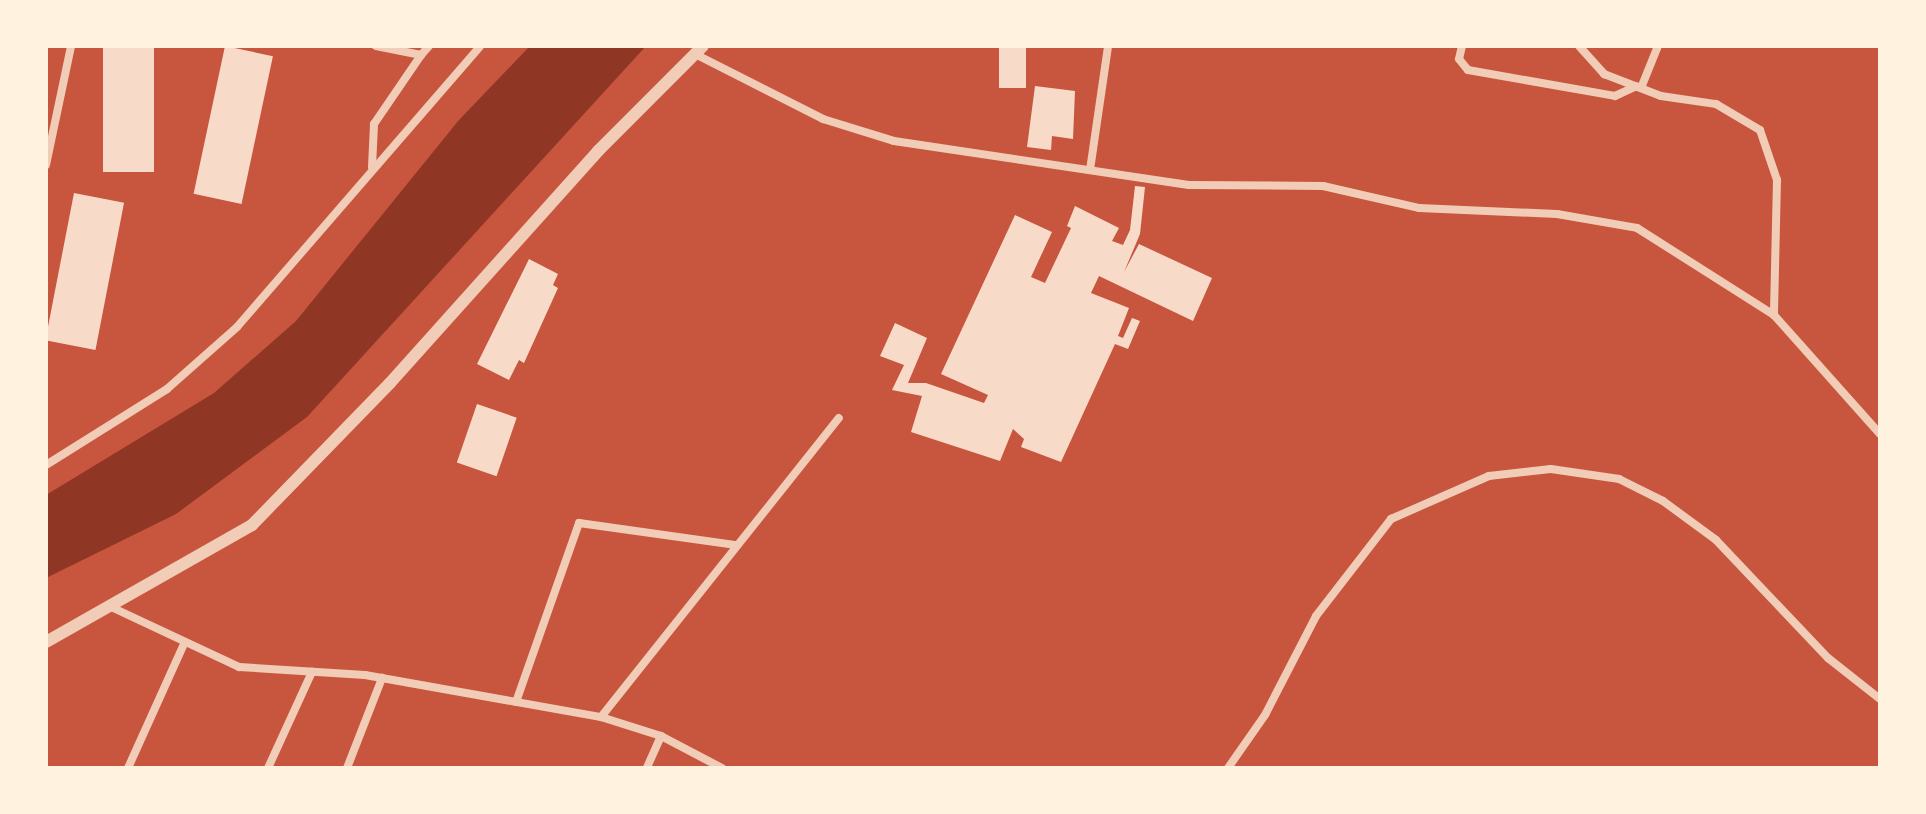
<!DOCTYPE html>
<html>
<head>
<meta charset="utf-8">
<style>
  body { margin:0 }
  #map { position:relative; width:1926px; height:814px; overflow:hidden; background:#c8553d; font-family:"Roboto Condensed",sans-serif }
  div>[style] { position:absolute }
  .water>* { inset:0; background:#8f3625 }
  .building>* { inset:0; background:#f7dbc8; transform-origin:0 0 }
  .minor>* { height:8px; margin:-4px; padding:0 4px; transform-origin:4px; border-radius:4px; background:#f1ccb7 }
  .tertiary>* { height:12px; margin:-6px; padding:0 6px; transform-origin:6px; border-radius:6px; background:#f1ccb7 }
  span { translate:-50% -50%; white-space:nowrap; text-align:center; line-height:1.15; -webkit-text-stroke:8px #fff3e0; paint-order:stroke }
  .frame { position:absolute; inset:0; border:48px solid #fff3e0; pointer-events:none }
</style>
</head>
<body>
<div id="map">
  <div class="water">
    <div style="clip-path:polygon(530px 46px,646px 46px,307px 417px,176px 514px,46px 578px,46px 495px,214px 393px,296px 321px,459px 120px)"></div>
  </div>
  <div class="building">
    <div style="left:103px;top:46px;width:51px;height:126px"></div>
    <div style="left:225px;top:46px;width:49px;height:151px;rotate:12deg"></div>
    <div style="left:999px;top:46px;width:27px;height:42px"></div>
    <div style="clip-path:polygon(1035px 86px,1075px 91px,1073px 139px,1052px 136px,1051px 150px,1027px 147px)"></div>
    <div style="clip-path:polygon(1135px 186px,1145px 187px,1140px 234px,1124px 272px,1139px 244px,1212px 278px,1193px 321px,1099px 276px,1091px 293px,1129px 308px,1118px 336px,1123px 338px,1132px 318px,1140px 321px,1128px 349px,1115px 344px,1061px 462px,1021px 447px,1024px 439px,1013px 429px,1000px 461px,911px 432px,922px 396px,892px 390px,904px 365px,880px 356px,895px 323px,927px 338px,908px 383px,926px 383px,984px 403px,988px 395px,941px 374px,1015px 215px,1052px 232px,1031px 277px,1045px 283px,1071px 228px,1067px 226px,1075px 206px,1119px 228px,1112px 241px,1123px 245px,1130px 230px)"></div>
    <div style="left:74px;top:193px;width:51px;height:150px;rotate:11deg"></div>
    <div style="clip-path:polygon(529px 259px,558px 274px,553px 285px,558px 288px,524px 363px,519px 360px,509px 380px,477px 364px)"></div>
    <div style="left:477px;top:404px;width:42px;height:62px;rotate:19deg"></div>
  </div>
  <div class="minor">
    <div style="left:376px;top:46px;width:46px;rotate:11.3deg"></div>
    <div style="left:421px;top:55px;width:12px;rotate:-48deg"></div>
    <div style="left:1462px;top:46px;width:13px;rotate:103deg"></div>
    <div style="left:1459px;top:59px;width:14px;rotate:51deg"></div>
    <div style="left:1468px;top:70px;width:149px;rotate:10deg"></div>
    <div style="left:1615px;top:96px;width:23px;rotate:-25deg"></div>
    <div style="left:1579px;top:46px;width:38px;rotate:48deg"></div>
    <div style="left:1604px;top:74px;width:61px;rotate:21.1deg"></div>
    <div style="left:1661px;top:96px;width:56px;rotate:8.3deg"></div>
    <div style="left:1716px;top:104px;width:51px;rotate:30.6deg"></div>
    <div style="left:1760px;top:130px;width:53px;rotate:71.2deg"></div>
    <div style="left:1777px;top:180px;width:135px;rotate:91.3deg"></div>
    <div style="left:695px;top:54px;width:144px;rotate:26.9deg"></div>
    <div style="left:823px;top:119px;width:74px;rotate:17.2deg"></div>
    <div style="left:894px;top:141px;width:298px;rotate:8.5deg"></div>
    <div style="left:1189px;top:185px;width:134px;rotate:0.4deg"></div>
    <div style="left:1323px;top:186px;width:98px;rotate:12.9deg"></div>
    <div style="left:1419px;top:208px;width:138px;rotate:2.5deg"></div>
    <div style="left:1557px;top:214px;width:81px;rotate:9.9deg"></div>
    <div style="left:1637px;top:228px;width:162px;rotate:32.4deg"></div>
    <div style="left:1774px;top:315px;width:159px;rotate:48.3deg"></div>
    <div style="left:1641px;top:88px;width:45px;rotate:-68deg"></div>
    <div style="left:46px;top:165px;width:122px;rotate:-78.1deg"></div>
    <div style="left:372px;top:167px;width:43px;rotate:-87.3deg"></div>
    <div style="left:374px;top:124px;width:83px;rotate:-55.7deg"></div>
    <div style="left:1090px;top:170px;width:125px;rotate:-81.7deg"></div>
    <div style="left:46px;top:465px;width:143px;rotate:-32.1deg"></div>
    <div style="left:167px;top:389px;width:94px;rotate:-41.5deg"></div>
    <div style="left:237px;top:327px;width:371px;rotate:-49.1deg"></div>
    <div style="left:109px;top:606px;width:144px;rotate:25.1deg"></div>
    <div style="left:239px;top:667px;width:126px;rotate:3.6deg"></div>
    <div style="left:365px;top:675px;width:240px;rotate:10.1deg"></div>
    <div style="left:601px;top:717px;width:63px;rotate:17.6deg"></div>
    <div style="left:661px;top:736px;width:35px;rotate:114deg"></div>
    <div style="left:516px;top:702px;width:190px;rotate:-70.6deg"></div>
    <div style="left:579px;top:523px;width:159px;rotate:8deg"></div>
    <div style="left:601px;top:717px;width:382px;rotate:-51.5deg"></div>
    <div style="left:661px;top:736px;width:69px;rotate:27.7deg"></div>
    <div style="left:128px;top:768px;width:138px;rotate:-65.7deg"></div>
    <div style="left:268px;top:768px;width:106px;rotate:-65.4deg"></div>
    <div style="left:347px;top:768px;width:97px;rotate:-68.7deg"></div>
    <div style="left:1228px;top:768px;width:65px;rotate:-55.1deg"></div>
    <div style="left:1265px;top:715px;width:111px;rotate:-62.7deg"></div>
    <div style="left:1316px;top:616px;width:123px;rotate:-52.3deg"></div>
    <div style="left:1391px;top:519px;width:107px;rotate:-23.7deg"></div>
    <div style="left:1489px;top:476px;width:62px;rotate:-6.4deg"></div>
    <div style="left:1551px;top:469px;width:69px;rotate:8.4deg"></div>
    <div style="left:1619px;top:479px;width:49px;rotate:26.6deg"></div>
    <div style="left:1663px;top:501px;width:66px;rotate:36.3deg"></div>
    <div style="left:1716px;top:540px;width:163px;rotate:46.5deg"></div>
    <div style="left:1828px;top:658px;width:66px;rotate:38.3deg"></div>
  </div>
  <div class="tertiary">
    <div style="left:46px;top:642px;width:237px;rotate:-29.6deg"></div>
    <div style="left:252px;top:525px;width:198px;rotate:-45.8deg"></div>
    <div style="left:390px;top:383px;width:312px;rotate:-48.1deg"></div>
    <div style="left:598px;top:151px;width:148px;rotate:-45deg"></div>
  </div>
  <div class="frame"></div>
</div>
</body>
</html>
